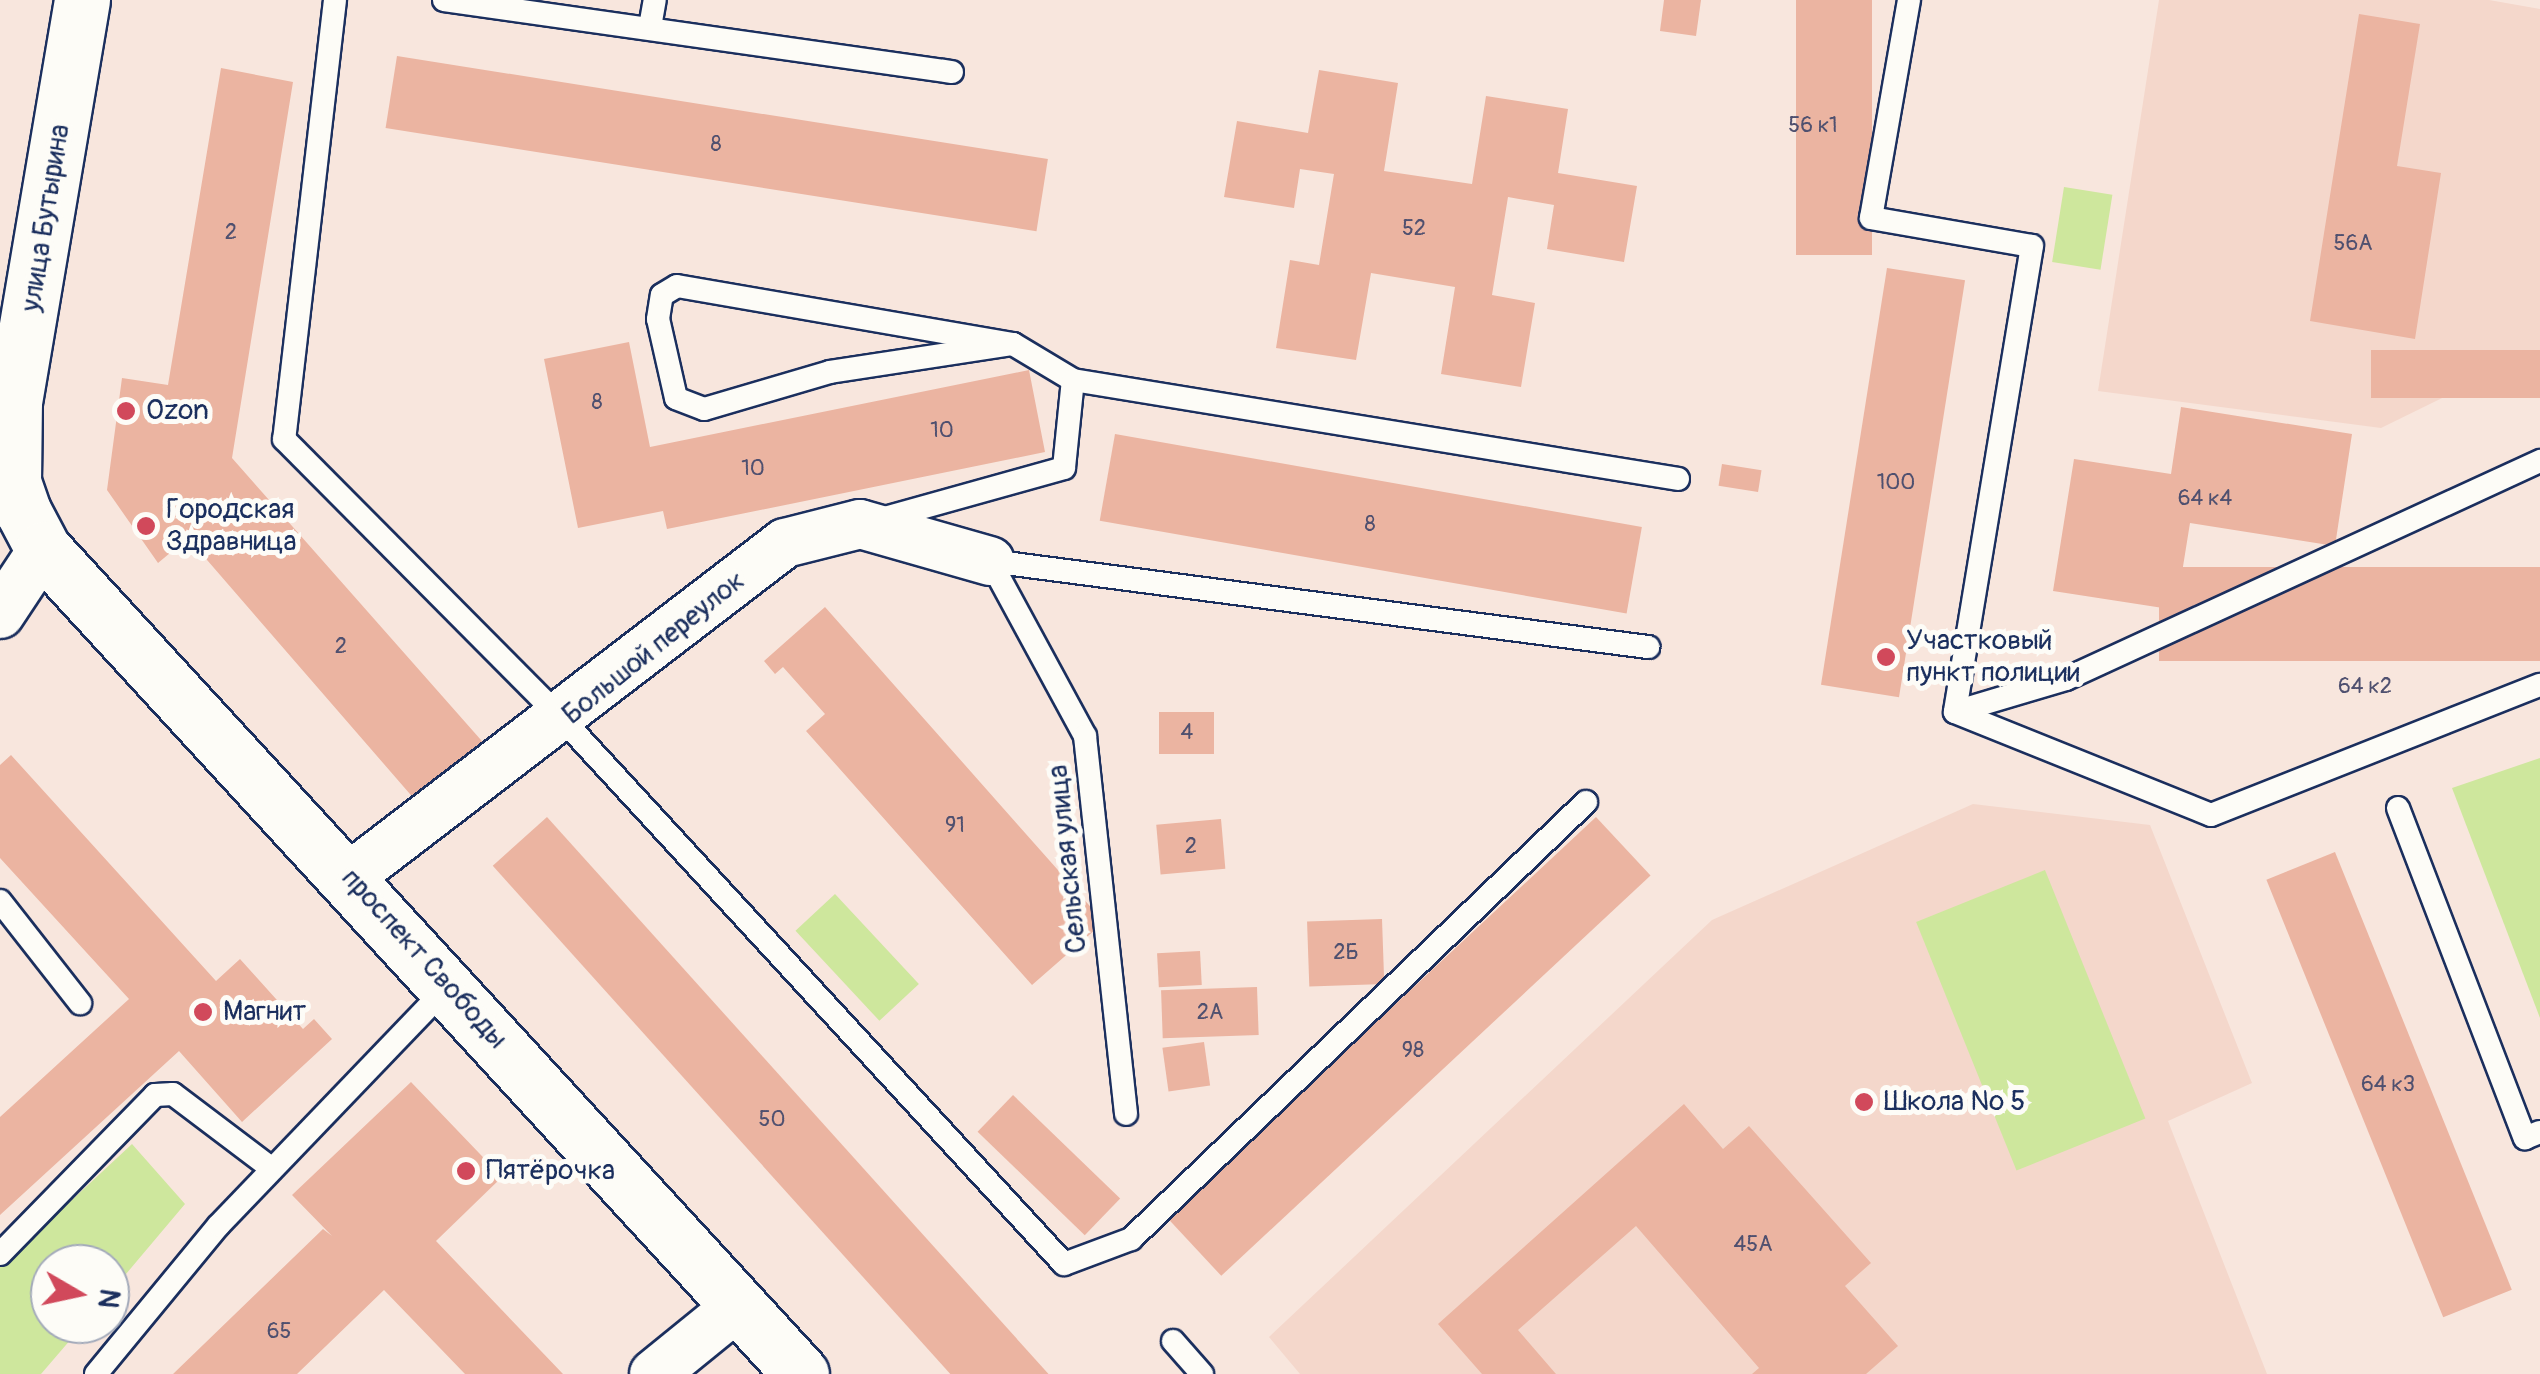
<!DOCTYPE html>
<html>
<head>
<meta charset="utf-8">
<style>
  body { margin:0 }
  #map { position:relative; width:2540px; height:1374px; overflow:hidden; background:#f8e6dd; font-family:Pangolin,sans-serif }
  div>[style] { position:absolute }
  .built>* { inset:0; background:#f4d7cb }
  .green>* { inset:0; background:#cee79d; transform-origin:0 0 }
  .building>* { inset:0; background:#ebb4a1; transform-origin:0 0 }
  .roads { filter:drop-shadow(2px 0 #1b2f5e) drop-shadow(-2px 0 #1b2f5e) drop-shadow(0 2px #1b2f5e) drop-shadow(0 -2px #1b2f5e) }
  .service>* { height:22px; margin:-11px; padding:0 11px; transform-origin:11px; border-radius:11px; background:#fdfcf7 }
  .minor>* { height:48px; margin:-24px; padding:0 24px; transform-origin:24px; border-radius:24px; background:#fdfcf7 }
  .tertiary>* { height:55px; margin:-27.5px; padding:0 27.5px; transform-origin:27.5px; border-radius:27.5px; background:#fdfcf7 }
  .dots>* { width:28px; height:28px; translate:-50% -50%; box-sizing:border-box; border:5px solid #fdfcf7; border-radius:50% }
  span { translate:-50% -50%; white-space:nowrap; text-align:center; line-height:1.15; -webkit-text-stroke:10px #fdfcf7; paint-order:stroke }
  .number-label { font-size:22px; color:#4f506f }
  .number-label span { -webkit-text-stroke-width:0 }
  .street-label { font-size:28px; color:#1b2f5e }
  .poi-label { font-size:28px; color:#1b2f5e }
  .left { translate:0 -50%; text-align:left }
  .north { position:absolute; left:30px; top:1244px; width:100px; height:100px; box-sizing:border-box; background:#fdfcf7; border:2px solid #a3aaba; border-radius:50%; rotate:99deg; font-size:28px; font-weight:700; line-height:40px; text-align:center; color:#1b2f5e }
  .north::after { content:''; display:block; margin:auto; width:35px; height:45px; background:#d1495b; clip-path:polygon(50% 0,100% 100%,50% 72%,0 100%) }
</style>
</head>
<body>
<div id="map">
  <div class="built">
    <div style="clip-path:polygon(2159px 0,2489px 0,2540px 9px,2540px 350px,2381px 428px,2098px 391px)"></div>
    <div style="clip-path:polygon(1973px 804px,2150px 825px,2252px 1083px,2168px 1121px,2267px 1374px,1300px 1374px,1269px 1337px,1712px 920px)"></div>
  </div>
  <div class="green">
    <div style="left:2064px;top:187px;width:49px;height:76px;rotate:9deg"></div>
    <div style="clip-path:polygon(2540px 758px,2540px 1018px,2452px 788px)"></div>
    <div style="left:2045px;top:870px;width:268px;height:139px;rotate:68deg"></div>
    <div style="left:835px;top:894px;width:123px;height:54px;rotate:47deg"></div>
    <div style="clip-path:polygon(132px 1144px,185px 1204px,110px 1293px,110px 1264px,50px 1264px,50px 1324px,84px 1324px,41px 1374px,0 1374px,0 1267px)"></div>
  </div>
  <div class="building">
    <div style="clip-path:polygon(1664px 0,1701px 0,1696px 36px,1660px 31px)"></div>
    <div style="left:1796px;top:0;width:76px;height:255px"></div>
    <div style="clip-path:polygon(2359px 14px,2420px 24px,2397px 166px,2441px 173px,2415px 339px,2310px 321px)"></div>
    <div style="left:397px;top:56px;width:659px;height:73px;rotate:9deg"></div>
    <div style="clip-path:polygon(221px 68px,293px 82px,232px 458px,496px 757px,429px 816px,188px 538px,158px 563px,107px 490px,122px 378px,168px 385px)"></div>
    <div style="clip-path:polygon(1319px 70px,1398px 83px,1384px 171px,1472px 184px,1486px 96px,1568px 109px,1558px 173px,1637px 186px,1624px 262px,1547px 249px,1554px 205px,1508px 197px,1492px 295px,1535px 303px,1521px 387px,1441px 374px,1455px 287px,1371px 273px,1356px 360px,1276px 348px,1290px 260px,1319px 265px,1334px 174px,1300px 169px,1294px 208px,1224px 197px,1237px 121px,1308px 133px)"></div>
    <div style="left:1887px;top:268px;width:79px;height:422px;rotate:9deg"></div>
    <div style="clip-path:polygon(629px 342px,650px 447px,1029px 370px,1045px 452px,667px 529px,663px 511px,578px 528px,544px 359px)"></div>
    <div style="left:2540px;top:350px;width:48px;height:169px;rotate:90deg"></div>
    <div style="clip-path:polygon(2181px 407px,2352px 434px,2335px 546px,2190px 523px,2176px 610px,2053px 591px,2074px 459px,2171px 474px)"></div>
    <div style="left:1115px;top:434px;width:535px;height:88px;rotate:10deg"></div>
    <div style="left:1722px;top:464px;width:40px;height:22px;rotate:9deg"></div>
    <div style="left:2540px;top:567px;width:94px;height:381px;rotate:90deg"></div>
    <div style="clip-path:polygon(825px 607px,1104px 922px,1032px 985px,806px 731px,825px 714px,783px 667px,775px 674px,764px 661px)"></div>
    <div style="left:1159px;top:712px;width:55px;height:42px"></div>
    <div style="clip-path:polygon(11px 755px,216px 981px,240px 959px,303px 1029px,314px 1019px,332px 1039px,242px 1122px,179px 1051px,0 1215px,0 1117px,129px 999px,0 858px,0 765px)"></div>
    <div style="left:547px;top:817px;width:752px;height:73px;rotate:48deg"></div>
    <div style="left:1596px;top:817px;width:80px;height:587px;rotate:47deg"></div>
    <div style="left:1221px;top:819px;width:50px;height:65px;rotate:85deg"></div>
    <div style="left:2335px;top:852px;width:472px;height:74px;rotate:68deg"></div>
    <div style="left:1382px;top:919px;width:65px;height:75px;rotate:88deg"></div>
    <div style="left:1200px;top:951px;width:34px;height:43px;rotate:87deg"></div>
    <div style="left:1257px;top:987px;width:48px;height:96px;rotate:88deg"></div>
    <div style="left:1204px;top:1042px;width:44px;height:42px;rotate:82deg"></div>
    <div style="clip-path:polygon(411px 1082px,502px 1177px,436px 1241px,563px 1374px,465px 1374px,384px 1290px,297px 1374px,173px 1374px,323px 1229px,332px 1236px,292px 1195px)"></div>
    <div style="left:1013px;top:1095px;width:149px;height:51px;rotate:44deg"></div>
    <div style="clip-path:polygon(1684px 1104px,1723px 1149px,1749px 1126px,1871px 1263px,1845px 1286px,1898px 1346px,1866px 1374px,1752px 1374px,1759px 1368px,1636px 1226px,1518px 1330px,1556px 1374px,1482px 1374px,1438px 1324px)"></div>
  </div>
  <div class="roads">
    <div class="service">
      <div style="left:335px;top:0;width:442px;rotate:96.6deg"></div>
      <div style="left:284px;top:439px;width:397px;rotate:45.2deg"></div>
      <div style="left:564px;top:721px;width:738px;rotate:47.36deg"></div>
      <div style="left:1064px;top:1264px;width:72px;rotate:-20.5deg"></div>
      <div style="left:1131px;top:1239px;width:631px;rotate:-43.84deg"></div>
      <div style="left:444px;top:0;width:513px;rotate:8.07deg"></div>
      <div style="left:1909px;top:0;width:221px;rotate:99.9deg"></div>
      <div style="left:1871px;top:218px;width:163px;rotate:9.9deg"></div>
      <div style="left:2032px;top:246px;width:472px;rotate:99.4deg"></div>
      <div style="left:1955px;top:712px;width:276px;rotate:21.9deg"></div>
      <div style="left:2211px;top:815px;width:354px;rotate:-21.6deg"></div>
      <div style="left:650px;top:27px;width:27px;rotate:-80deg"></div>
      <div style="left:1013px;top:344px;width:185px;rotate:171.3deg"></div>
      <div style="left:830px;top:372px;width:131px;rotate:163.6deg"></div>
      <div style="left:704px;top:409px;width:30px;rotate:-159deg"></div>
      <div style="left:676px;top:398px;width:81px;rotate:-102.8deg"></div>
      <div style="left:658px;top:319px;width:24px;rotate:-81deg"></div>
      <div style="left:662px;top:295px;width:17px;rotate:-31deg"></div>
      <div style="left:677px;top:286px;width:341px;rotate:9.8deg"></div>
      <div style="left:1013px;top:344px;width:70px;rotate:31deg"></div>
      <div style="left:878px;top:520px;width:193px;rotate:-15.6deg"></div>
      <div style="left:1064px;top:468px;width:88px;rotate:-84.2deg"></div>
      <div style="left:1073px;top:380px;width:613px;rotate:9.29deg"></div>
      <div style="left:990px;top:561px;width:664px;rotate:7.45deg"></div>
      <div style="left:990px;top:561px;width:199px;rotate:61.5deg"></div>
      <div style="left:1085px;top:736px;width:380px;rotate:83.8deg"></div>
      <div style="left:1955px;top:712px;width:116px;rotate:-16.6deg"></div>
      <div style="left:2066px;top:679px;width:522px;rotate:-24.7deg"></div>
      <div style="left:2398px;top:808px;width:354px;rotate:69deg"></div>
      <div style="left:2525px;top:1138px;width:16px;rotate:-22deg"></div>
      <div style="left:0;top:901px;width:130px;rotate:51.9deg"></div>
      <div style="left:0;top:1254px;width:222px;rotate:-45.7deg"></div>
      <div style="left:155px;top:1095px;width:18px;rotate:-3deg"></div>
      <div style="left:173px;top:1094px;width:124px;rotate:37.1deg"></div>
      <div style="left:1173px;top:1341px;width:44px;rotate:48.7deg"></div>
      <div style="left:96px;top:1374px;width:193px;rotate:-50.5deg"></div>
      <div style="left:219px;top:1225px;width:328px;rotate:-46.2deg"></div>
    </div>
    <div class="minor">
      <div style="left:0;top:614px;width:78px;rotate:-56.5deg"></div>
      <div style="left:349px;top:877px;width:549px;rotate:-37.45deg"></div>
      <div style="left:785px;top:543px;width:77px;rotate:-14.2deg"></div>
      <div style="left:860px;top:524px;width:135px;rotate:15.9deg"></div>
      <div style="left:654px;top:1374px;width:109px;rotate:-39.1deg"></div>
    </div>
    <div class="tertiary">
      <div style="left:82px;top:0;width:406px;rotate:99.6deg"></div>
      <div style="left:14px;top:400px;width:82px;rotate:90.7deg"></div>
      <div style="left:13px;top:482px;width:31px;rotate:71deg"></div>
      <div style="left:23px;top:511px;width:43px;rotate:62.2deg"></div>
      <div style="left:43px;top:549px;width:1120px;rotate:47.42deg"></div>
    </div>
  </div>
  <div class="dots">
    <div style="left:126px;top:411px;background:#d1495b"></div>
    <div style="left:146px;top:526px;background:#d1495b"></div>
    <div style="left:1886px;top:657px;background:#d1495b"></div>
    <div style="left:203px;top:1012px;background:#d1495b"></div>
    <div style="left:1864px;top:1102px;background:#d1495b"></div>
    <div style="left:466px;top:1171px;background:#d1495b"></div>
  </div>
  <div class="number-label">
    <span style="left:1813px;top:126px">56 к1</span>
    <span style="left:716px;top:145px">8</span>
    <span style="left:1414px;top:229px">52</span>
    <span style="left:231px;top:233px">2</span>
    <span style="left:2353px;top:244px">56А</span>
    <span style="left:597px;top:403px">8</span>
    <span style="left:942px;top:431px">10</span>
    <span style="left:753px;top:469px">10</span>
    <span style="left:1896px;top:483px">100</span>
    <span style="left:2205px;top:499px">64 к4</span>
    <span style="left:1370px;top:525px">8</span>
    <span style="left:341px;top:647px">2</span>
    <span style="left:2365px;top:687px">64 к2</span>
    <span style="left:1187px;top:733px">4</span>
    <span style="left:955px;top:826px">91</span>
    <span style="left:1191px;top:847px">2</span>
    <span style="left:1346px;top:953px">2Б</span>
    <span style="left:1210px;top:1013px">2А</span>
    <span style="left:1413px;top:1051px">98</span>
    <span style="left:2388px;top:1085px">64 к3</span>
    <span style="left:772px;top:1120px">50</span>
    <span style="left:1753px;top:1245px">45А</span>
    <span style="left:279px;top:1332px">65</span>
  </div>
  <div class="street-label">
    <span style="left:46px;top:218px;rotate:-81deg">улица Бутырина</span>
    <span style="left:654px;top:648px;rotate:-39deg">Большой переулок</span>
    <span style="left:1068px;top:859px;rotate:-96deg">Сельская улица</span>
    <span style="left:424px;top:959px;rotate:48deg">проспект Свободы</span>
  </div>
  <div class="poi-label">
    <span class="left" style="left:146px;top:411px">Ozon</span>
    <span class="left" style="left:166px;top:526px">Городская<br>Здравница</span>
    <span class="left" style="left:1906px;top:657px">Участковый<br>пункт полиции</span>
    <span class="left" style="left:223px;top:1012px">Магнит</span>
    <span class="left" style="left:1884px;top:1102px">Школа № 5</span>
    <span class="left" style="left:486px;top:1171px">Пятёрочка</span>
  </div>
  <div class="north">N</div>
</div>
</body>
</html>
